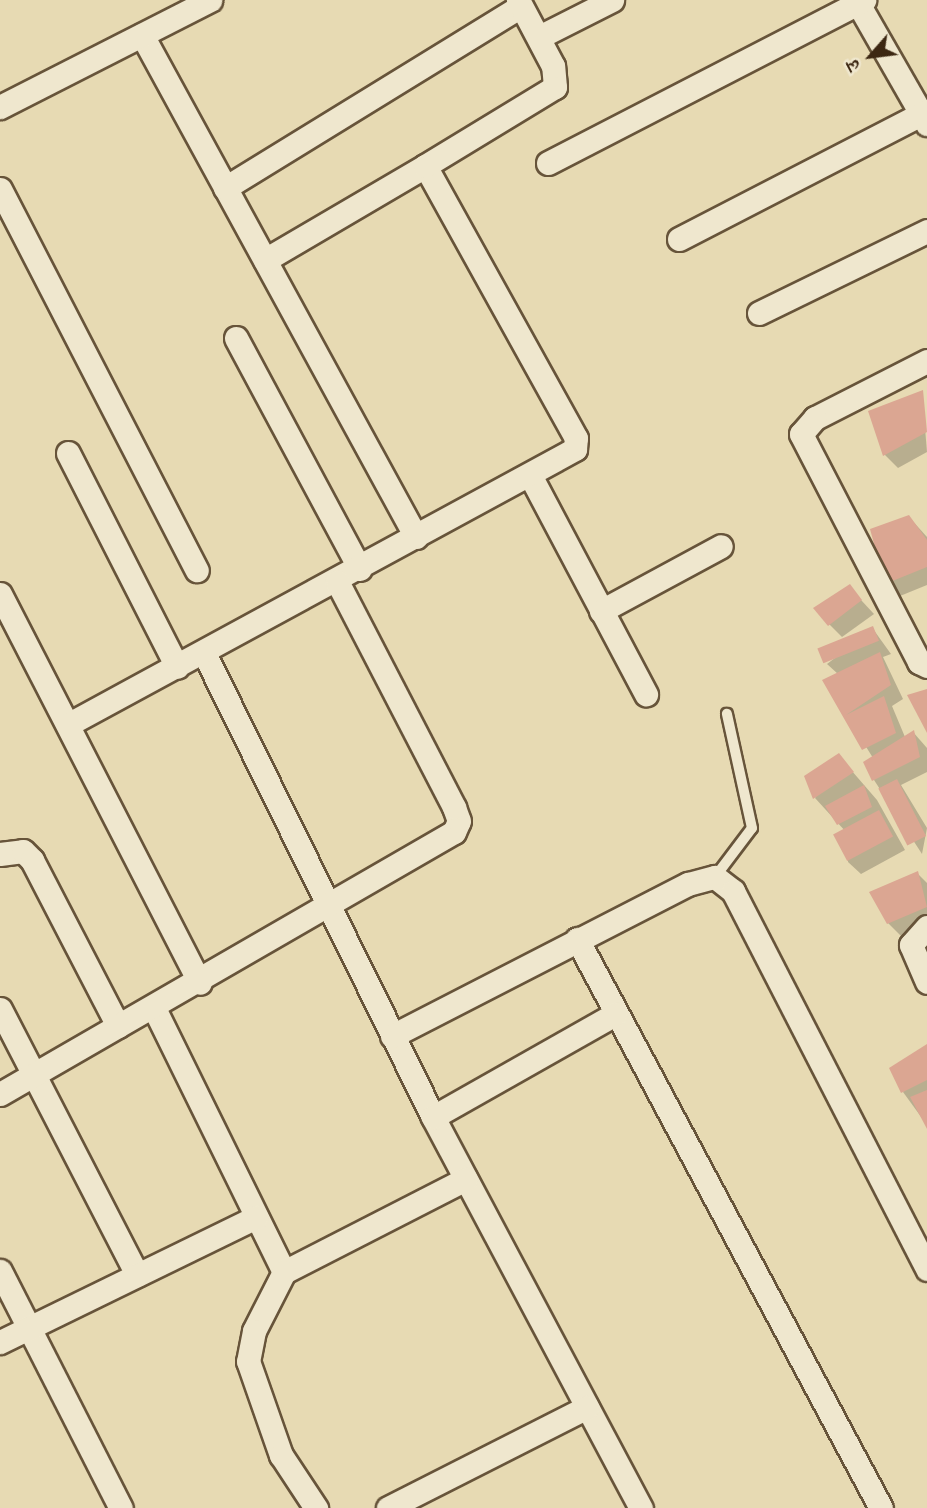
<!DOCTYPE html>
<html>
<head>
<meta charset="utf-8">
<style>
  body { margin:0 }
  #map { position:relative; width:927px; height:1508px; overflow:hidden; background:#e7dab3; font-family:"Gentium Book Plus","Noto Serif Devanagari",serif }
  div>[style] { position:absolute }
  .shadow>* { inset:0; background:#0003 }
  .building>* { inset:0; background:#dba692; transform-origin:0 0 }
  .roads { filter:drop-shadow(2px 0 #67543a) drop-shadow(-2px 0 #67543a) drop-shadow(0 2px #67543a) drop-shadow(0 -2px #67543a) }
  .service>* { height:10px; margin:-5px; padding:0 5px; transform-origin:5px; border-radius:5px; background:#efe7ce }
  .minor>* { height:23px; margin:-11.5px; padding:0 11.5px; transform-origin:11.5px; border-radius:11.5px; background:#efe7ce }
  span { translate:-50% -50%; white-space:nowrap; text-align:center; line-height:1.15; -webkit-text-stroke:7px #efe7ce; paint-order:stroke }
  .north { position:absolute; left:836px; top:21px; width:70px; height:70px; -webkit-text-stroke:5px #efe7ce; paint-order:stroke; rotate:242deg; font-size:19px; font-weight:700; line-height:28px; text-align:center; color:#3c2712 }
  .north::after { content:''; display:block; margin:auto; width:24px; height:32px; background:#3c2712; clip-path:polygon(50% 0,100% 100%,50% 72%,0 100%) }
</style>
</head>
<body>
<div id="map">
  <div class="shadow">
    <div style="clip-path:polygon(922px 392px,927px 452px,898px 468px,885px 455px,870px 412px)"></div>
    <div style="clip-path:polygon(909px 517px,927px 537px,927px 585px,900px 596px,887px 583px)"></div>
    <div style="clip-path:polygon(849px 587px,874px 614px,842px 637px,829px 624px)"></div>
    <div style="clip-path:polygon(873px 629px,891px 654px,883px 657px,903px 699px,892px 706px,905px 737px,913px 732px,927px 748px,927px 772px,901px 785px,927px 828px,922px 854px,874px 780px,873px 758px,825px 681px,838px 674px,827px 664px)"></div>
    <div style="clip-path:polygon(839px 756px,877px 800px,905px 850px,861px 874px,848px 862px,846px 832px,815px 798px)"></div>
    <div style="clip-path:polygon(917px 873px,927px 883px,927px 925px,901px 936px,888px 923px)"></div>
    <div style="clip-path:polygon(927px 1046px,927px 1125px,903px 1092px)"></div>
  </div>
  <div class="building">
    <div style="clip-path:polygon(923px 390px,927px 432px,883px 456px,868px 411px)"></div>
    <div style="clip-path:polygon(909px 515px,927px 540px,927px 567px,885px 584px,870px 529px)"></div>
    <div style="clip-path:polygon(850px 584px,862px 600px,828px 626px,813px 608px)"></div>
    <div style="left:873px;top:626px;width:16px;height:60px;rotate:68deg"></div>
    <div style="clip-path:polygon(880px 652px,891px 685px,846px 715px,884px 696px,896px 733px,862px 750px,822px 680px)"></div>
    <div style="clip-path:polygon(927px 689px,927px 733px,907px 695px)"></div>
    <div style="clip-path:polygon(914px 730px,920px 757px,872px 781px,863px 762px)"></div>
    <div style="clip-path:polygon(839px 753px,854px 772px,813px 799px,804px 776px)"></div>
    <div style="left:897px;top:779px;width:64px;height:21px;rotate:63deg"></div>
    <div style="clip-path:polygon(864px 785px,872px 807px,837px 825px,825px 806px)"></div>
    <div style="left:879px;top:810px;width:30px;height:52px;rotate:62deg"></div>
    <div style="clip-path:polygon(918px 871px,927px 907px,887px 924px,869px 892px)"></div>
    <div style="clip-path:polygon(927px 1044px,927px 1080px,901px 1093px,889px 1068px)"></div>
    <div style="clip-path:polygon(927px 1090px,927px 1129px,910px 1097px)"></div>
  </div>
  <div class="roads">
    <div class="service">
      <div style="left:715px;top:877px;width:61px;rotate:-52.9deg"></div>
      <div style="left:752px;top:828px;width:117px;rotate:-102.4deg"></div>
    </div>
    <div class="minor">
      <div style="left:856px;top:0;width:143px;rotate:60.2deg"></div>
      <div style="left:142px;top:35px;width:572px;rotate:61.37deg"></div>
      <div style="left:539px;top:37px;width:82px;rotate:-26.9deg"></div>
      <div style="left:0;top:107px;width:236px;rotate:-27deg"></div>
      <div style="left:548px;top:163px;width:356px;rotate:-27.3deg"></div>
      <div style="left:225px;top:188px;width:347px;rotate:-31.6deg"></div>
      <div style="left:0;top:189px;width:429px;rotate:62.7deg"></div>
      <div style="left:679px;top:239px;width:279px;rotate:-27.3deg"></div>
      <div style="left:265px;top:260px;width:186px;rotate:-30.4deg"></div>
      <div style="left:759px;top:313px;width:187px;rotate:-26deg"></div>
      <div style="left:236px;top:338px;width:262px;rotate:61.8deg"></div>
      <div style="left:927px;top:361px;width:126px;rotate:153deg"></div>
      <div style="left:815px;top:418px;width:21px;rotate:131deg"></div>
      <div style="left:801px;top:434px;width:257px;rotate:62.6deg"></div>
      <div style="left:919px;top:662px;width:9px;rotate:27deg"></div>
      <div style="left:68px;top:453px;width:240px;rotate:63deg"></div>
      <div style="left:531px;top:477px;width:246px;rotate:62.1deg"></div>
      <div style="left:0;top:594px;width:437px;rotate:62.8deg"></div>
      <div style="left:601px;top:611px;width:136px;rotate:-28.4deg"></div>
      <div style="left:204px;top:653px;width:517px;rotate:63.73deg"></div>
      <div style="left:433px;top:1117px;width:443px;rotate:62deg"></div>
      <div style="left:69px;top:724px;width:576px;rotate:-28.52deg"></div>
      <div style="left:575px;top:449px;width:11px;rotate:-85deg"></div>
      <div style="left:576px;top:438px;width:311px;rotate:-119deg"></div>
      <div style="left:425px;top:166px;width:152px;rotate:-31.3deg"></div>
      <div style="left:555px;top:87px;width:21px;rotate:-95deg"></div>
      <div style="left:553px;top:66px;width:75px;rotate:-117.9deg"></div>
      <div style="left:0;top:854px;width:23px;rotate:-7deg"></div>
      <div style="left:23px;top:851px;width:13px;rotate:45deg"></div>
      <div style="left:32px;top:860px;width:187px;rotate:62.6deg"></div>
      <div style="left:927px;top:927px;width:24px;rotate:132deg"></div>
      <div style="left:911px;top:945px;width:40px;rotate:66.6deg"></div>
      <div style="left:577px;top:939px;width:645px;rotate:61.89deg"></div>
      <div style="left:154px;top:1008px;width:294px;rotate:63.8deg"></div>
      <div style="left:284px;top:1272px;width:204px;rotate:-27.1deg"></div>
      <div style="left:0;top:1009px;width:299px;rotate:62.7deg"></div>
      <div style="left:392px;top:1036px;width:333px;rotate:-27.2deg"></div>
      <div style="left:688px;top:884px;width:28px;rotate:-15deg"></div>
      <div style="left:715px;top:877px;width:23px;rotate:38deg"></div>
      <div style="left:733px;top:891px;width:425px;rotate:62.8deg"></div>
      <div style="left:0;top:1094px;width:524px;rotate:-29.99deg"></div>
      <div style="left:454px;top:832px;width:12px;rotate:-66deg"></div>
      <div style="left:459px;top:821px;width:15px;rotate:-110deg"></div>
      <div style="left:454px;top:807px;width:254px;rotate:-117.4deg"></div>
      <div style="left:433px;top:1117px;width:209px;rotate:-29.5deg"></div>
      <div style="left:0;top:1271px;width:266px;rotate:63deg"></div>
      <div style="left:284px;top:1272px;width:66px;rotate:117deg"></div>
      <div style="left:254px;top:1331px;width:31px;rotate:101deg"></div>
      <div style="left:248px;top:1361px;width:100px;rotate:70.7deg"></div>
      <div style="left:281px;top:1455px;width:64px;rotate:56.6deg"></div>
      <div style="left:0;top:1342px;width:285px;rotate:-26deg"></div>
      <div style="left:388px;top:1508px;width:223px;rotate:-26.9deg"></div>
    </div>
  </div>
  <div class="north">उ</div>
</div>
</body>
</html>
